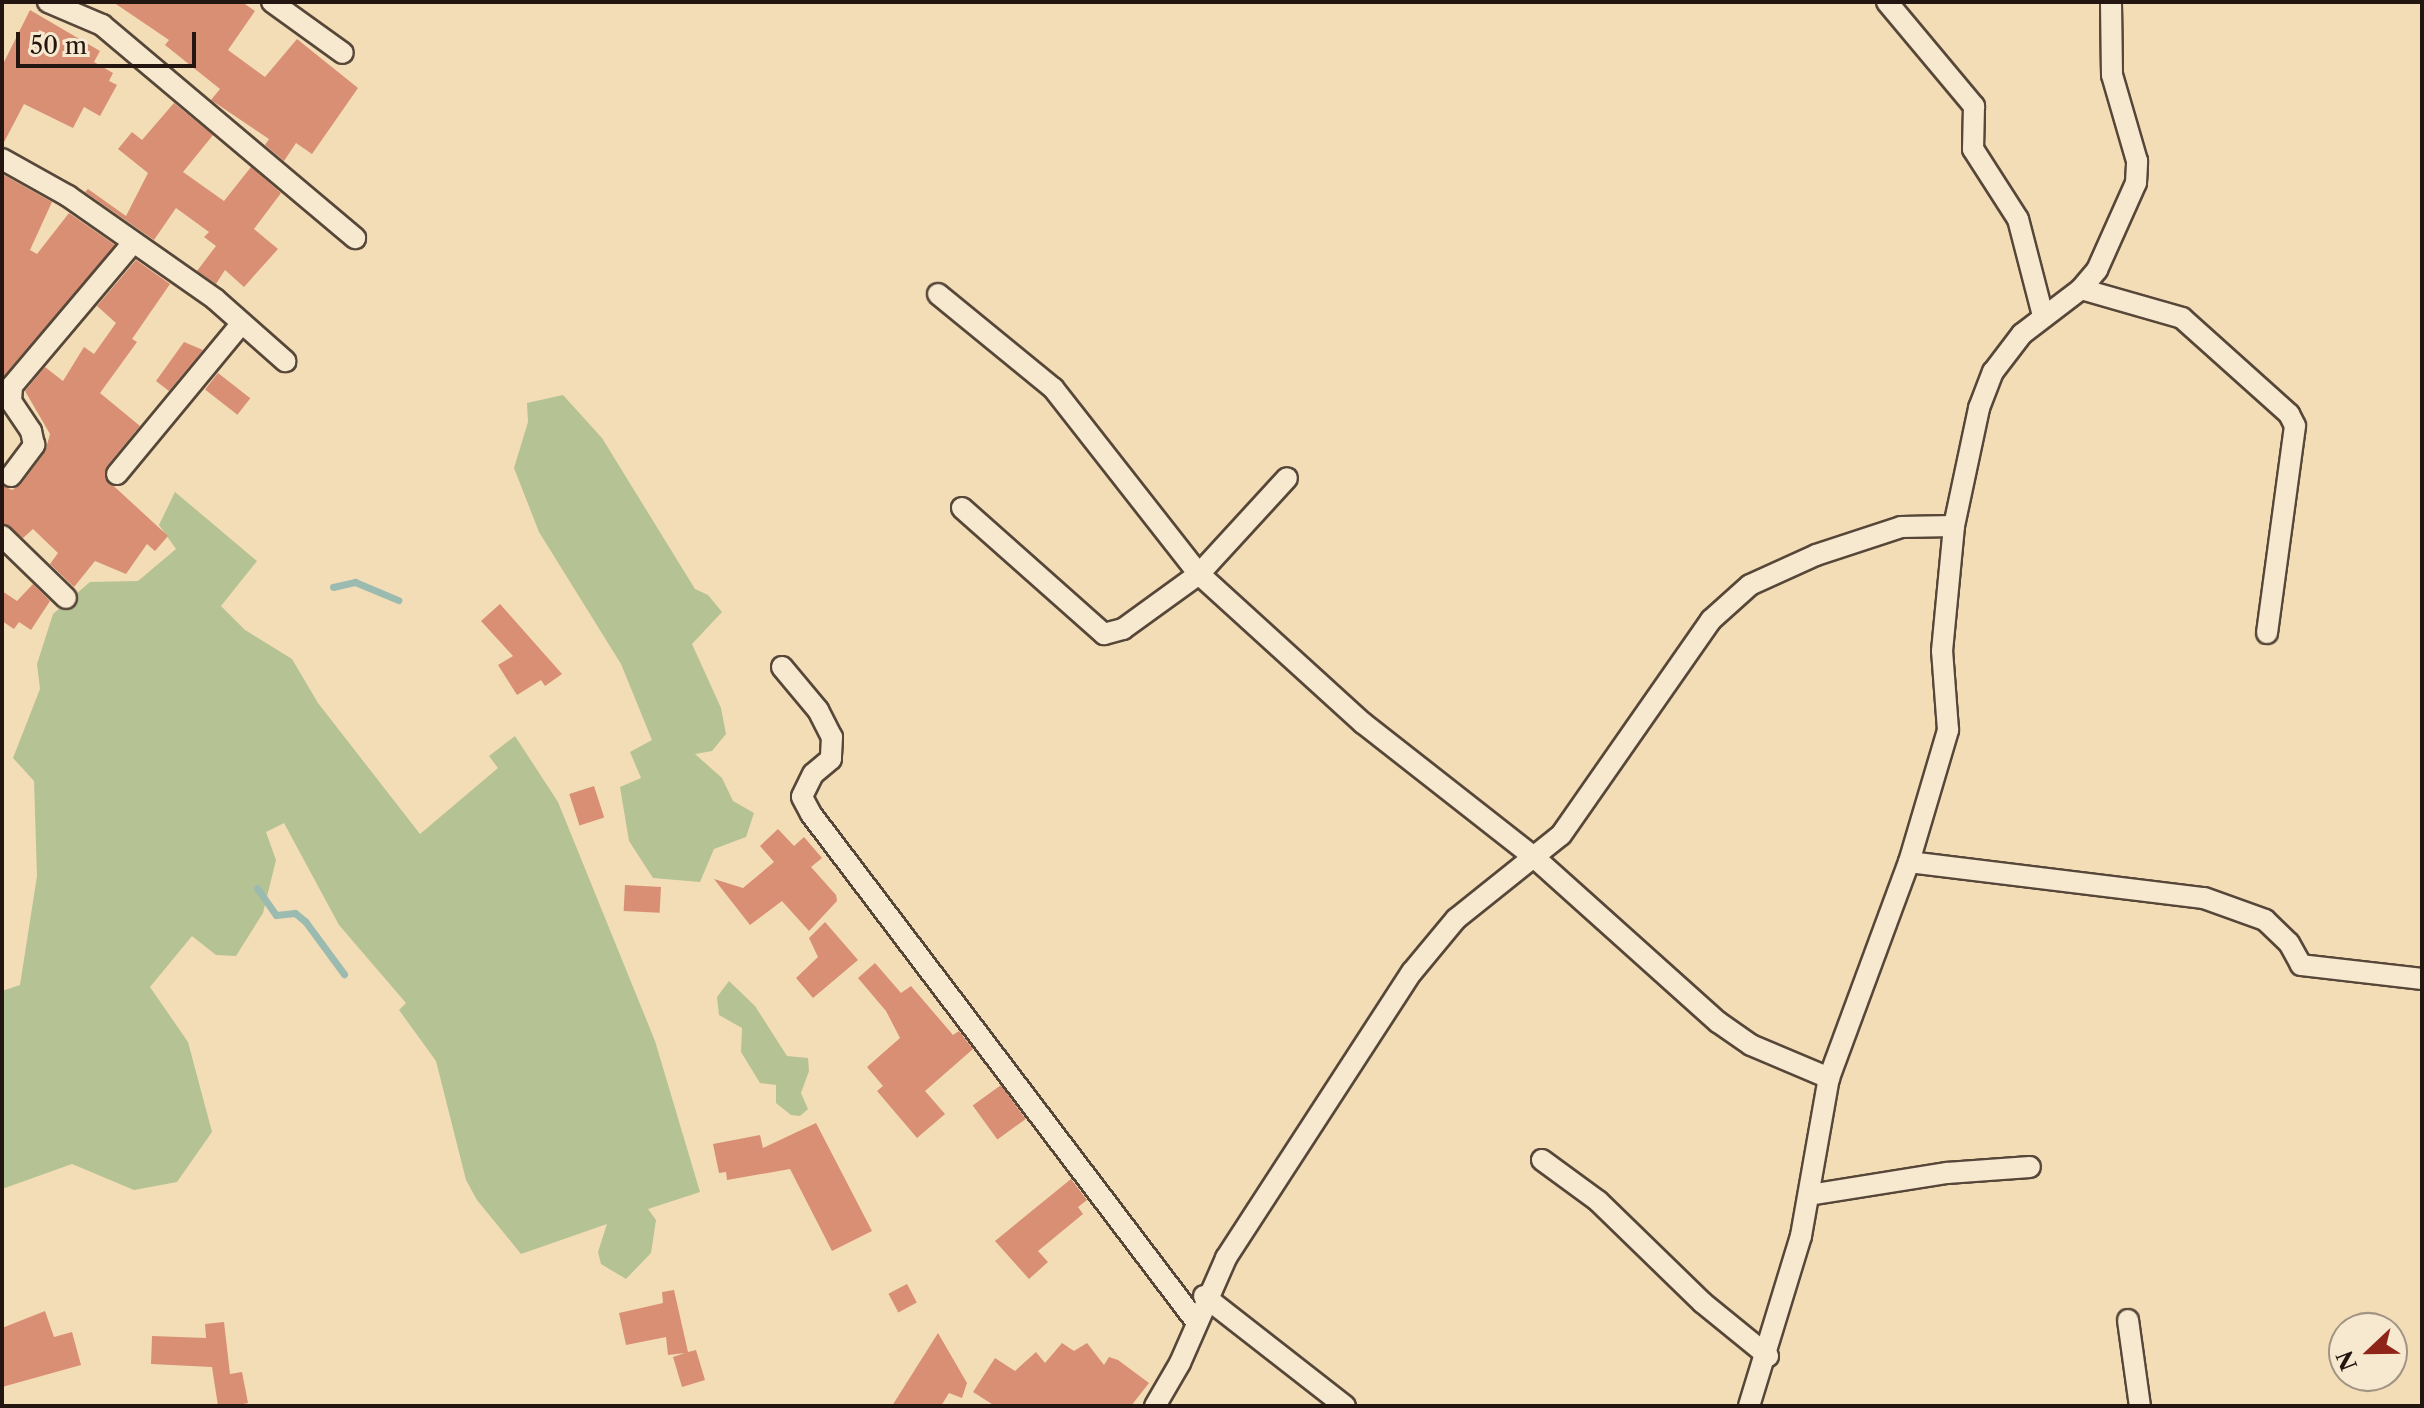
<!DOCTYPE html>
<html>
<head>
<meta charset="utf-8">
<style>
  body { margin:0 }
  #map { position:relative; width:2424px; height:1408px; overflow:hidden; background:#f3ddb7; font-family:"Libre Caslon Text",serif }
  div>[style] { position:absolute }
  .green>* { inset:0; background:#b5c293 }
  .stream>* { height:7px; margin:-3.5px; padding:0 3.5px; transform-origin:3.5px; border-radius:3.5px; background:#9bbbb0 }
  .building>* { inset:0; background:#d88f73; transform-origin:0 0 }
  .roads { filter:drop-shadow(2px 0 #574739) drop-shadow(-2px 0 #574739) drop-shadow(0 2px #574739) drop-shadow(0 -2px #574739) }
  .minor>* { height:20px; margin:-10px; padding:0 10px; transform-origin:10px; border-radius:10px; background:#f7e9d0 }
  span { translate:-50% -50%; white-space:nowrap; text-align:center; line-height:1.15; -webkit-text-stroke:6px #f7e9d0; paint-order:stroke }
  .frame { position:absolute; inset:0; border:4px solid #23150f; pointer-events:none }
  .north { position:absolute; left:2328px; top:1312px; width:80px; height:80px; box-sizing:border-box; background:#f7e9d0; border:2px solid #a29483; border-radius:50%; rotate:248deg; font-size:22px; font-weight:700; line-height:32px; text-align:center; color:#23150f }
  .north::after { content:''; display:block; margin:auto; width:28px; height:36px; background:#8f2418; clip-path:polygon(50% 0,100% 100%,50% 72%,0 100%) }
  .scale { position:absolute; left:16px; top:32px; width:180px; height:36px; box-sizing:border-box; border:4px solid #23150f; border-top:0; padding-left:10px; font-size:24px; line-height:28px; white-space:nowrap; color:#23150f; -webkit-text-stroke:6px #f7e9d0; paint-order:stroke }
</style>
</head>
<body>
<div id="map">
  <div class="green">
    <div style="clip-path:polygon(563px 395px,602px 438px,695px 589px,708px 595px,722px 612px,692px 644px,721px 708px,726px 734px,712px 751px,695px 754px,722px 778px,733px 801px,754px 813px,746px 837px,714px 849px,700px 882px,653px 878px,629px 841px,620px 787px,641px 778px,630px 752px,652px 740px,621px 664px,539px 532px,514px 468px,528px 422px,527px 403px)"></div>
    <div style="clip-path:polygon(175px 492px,257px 561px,221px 606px,245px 630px,292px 659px,318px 703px,420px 834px,498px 768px,489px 756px,515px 736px,558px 802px,655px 1041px,700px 1192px,648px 1209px,656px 1220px,651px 1253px,626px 1279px,601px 1264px,598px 1252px,607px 1224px,521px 1254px,477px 1200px,466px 1180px,436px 1061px,399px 1010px,406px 1003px,339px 925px,284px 823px,266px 832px,276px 860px,263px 913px,236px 956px,216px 955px,192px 936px,150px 987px,188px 1042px,212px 1132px,177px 1182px,134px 1190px,72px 1164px,2px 1189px,2px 991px,20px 985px,37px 876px,34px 781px,13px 758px,40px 689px,37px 664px,53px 614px,90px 582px,138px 581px,176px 549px,159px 525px)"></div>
    <div style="clip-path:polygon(729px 981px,755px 1006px,787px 1056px,808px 1058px,809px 1071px,801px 1093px,808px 1109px,800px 1116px,791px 1115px,776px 1103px,776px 1085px,760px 1083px,741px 1052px,742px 1028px,719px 1015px,717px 997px)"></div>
  </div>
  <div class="stream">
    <div style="left:333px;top:587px;width:23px;rotate:-13deg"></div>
    <div style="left:355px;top:582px;width:47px;rotate:22.7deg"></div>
    <div style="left:257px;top:888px;width:33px;rotate:55deg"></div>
    <div style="left:276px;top:915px;width:19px;rotate:-6deg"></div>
    <div style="left:295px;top:913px;width:13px;rotate:39deg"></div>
    <div style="left:305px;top:921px;width:66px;rotate:53.7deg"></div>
  </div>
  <div class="building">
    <div style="clip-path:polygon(113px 2px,242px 2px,255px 11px,228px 50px,265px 77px,297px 39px,358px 88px,312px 154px,296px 143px,284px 161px,265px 145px,269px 139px,211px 100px,220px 89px,165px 45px,169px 40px)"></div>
    <div style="clip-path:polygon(30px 10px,100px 51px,94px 62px,113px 73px,109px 81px,117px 85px,100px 116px,84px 107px,73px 128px,24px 104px,2px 146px,2px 66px)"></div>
    <div style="clip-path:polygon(174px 103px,213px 135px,183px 172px,224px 201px,251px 167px,281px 193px,254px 229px,278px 249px,244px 287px,225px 270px,216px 284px,197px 271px,216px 246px,204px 237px,209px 232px,176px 208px,154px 240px,85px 192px,88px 189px,126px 216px,148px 173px,118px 149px,132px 132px,142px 140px)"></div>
    <div style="clip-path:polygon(2px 174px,52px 202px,30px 250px,37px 254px,69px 213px,115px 245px,2px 378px)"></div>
    <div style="clip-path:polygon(136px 260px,170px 284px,132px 339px,137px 342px,100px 393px,140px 426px,107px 466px,105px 478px,168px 536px,155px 551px,147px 544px,126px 574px,95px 561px,74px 587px,50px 564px,58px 553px,33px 529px,23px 538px,2px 523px,2px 485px,12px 490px,21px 484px,45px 452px,50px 434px,25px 391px,45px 367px,63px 381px,84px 347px,94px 354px,116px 323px,97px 306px)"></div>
    <div style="clip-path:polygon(184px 342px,203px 350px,169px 391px,156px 381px)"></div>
    <div style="left:218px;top:373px;width:41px;height:21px;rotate:38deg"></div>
    <div style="clip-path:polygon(33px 584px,50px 601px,31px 630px,19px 622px,14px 629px,2px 621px,2px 591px,17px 601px)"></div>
    <div style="clip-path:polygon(500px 604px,562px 674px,545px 686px,541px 680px,517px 695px,498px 665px,513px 656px,481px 621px)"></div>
    <div style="left:594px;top:786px;width:33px;height:26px;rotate:72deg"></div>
    <div style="clip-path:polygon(778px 829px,794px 846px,804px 837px,822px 858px,811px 867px,836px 895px,837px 901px,809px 931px,782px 901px,750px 925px,714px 879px,743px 888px,774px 862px,760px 846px)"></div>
    <div style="left:625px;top:885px;width:36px;height:26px;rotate:3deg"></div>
    <div style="clip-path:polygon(825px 922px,858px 960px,813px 998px,796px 978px,818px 957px,809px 938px)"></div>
    <div style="clip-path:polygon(875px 963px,901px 993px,911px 986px,953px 1035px,959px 1031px,973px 1049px,925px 1091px,945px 1114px,917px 1138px,877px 1091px,883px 1086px,867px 1067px,900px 1038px,886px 1011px,858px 978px)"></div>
    <div style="left:1001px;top:1085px;width:42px;height:35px;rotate:54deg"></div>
    <div style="clip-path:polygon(816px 1123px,872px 1231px,832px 1251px,790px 1169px,727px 1180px,726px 1172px,719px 1173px,713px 1144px,760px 1135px,763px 1148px)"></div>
    <div style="clip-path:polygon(1071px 1179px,1087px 1200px,1078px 1207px,1083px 1214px,1038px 1251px,1048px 1262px,1029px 1279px,995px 1241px)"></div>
    <div style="left:907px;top:1284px;width:21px;height:21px;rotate:62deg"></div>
    <div style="clip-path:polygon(674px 1290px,688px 1352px,696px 1350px,705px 1380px,682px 1387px,673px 1357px,685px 1353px,668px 1355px,666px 1337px,626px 1345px,619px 1313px,663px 1303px,662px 1292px)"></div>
    <div style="clip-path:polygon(45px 1311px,54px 1337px,72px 1332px,81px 1365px,2px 1387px,2px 1328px)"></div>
    <div style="clip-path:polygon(224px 1322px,230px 1374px,242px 1372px,248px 1403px,234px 1406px,218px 1406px,212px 1367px,151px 1364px,152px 1336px,206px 1338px,205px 1324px)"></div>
    <div style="clip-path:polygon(938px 1333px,967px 1383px,962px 1398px,949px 1393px,941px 1406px,892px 1406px)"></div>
    <div style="clip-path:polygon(1062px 1343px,1074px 1351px,1087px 1343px,1104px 1365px,1109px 1357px,1118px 1360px,1149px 1383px,1131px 1406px,995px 1406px,973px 1392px,995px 1358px,1015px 1371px,1036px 1352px,1045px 1363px)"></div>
  </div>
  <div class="roads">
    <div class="minor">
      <div style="left:48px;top:2px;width:59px;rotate:23.1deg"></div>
      <div style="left:102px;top:25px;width:331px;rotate:40.1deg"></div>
      <div style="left:272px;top:2px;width:87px;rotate:35.7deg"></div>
      <div style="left:1887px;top:2px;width:136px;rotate:50.1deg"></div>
      <div style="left:1974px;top:106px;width:43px;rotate:91.3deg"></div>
      <div style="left:1973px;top:149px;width:83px;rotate:57.3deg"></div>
      <div style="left:2018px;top:219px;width:100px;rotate:75.5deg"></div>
      <div style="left:2px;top:159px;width:76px;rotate:29.3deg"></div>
      <div style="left:68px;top:196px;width:179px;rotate:35deg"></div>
      <div style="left:215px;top:299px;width:94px;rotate:41.5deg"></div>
      <div style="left:2081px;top:289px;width:105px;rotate:16deg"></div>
      <div style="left:2182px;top:318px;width:144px;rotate:41.9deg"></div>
      <div style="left:2289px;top:414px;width:13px;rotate:63deg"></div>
      <div style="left:2295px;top:426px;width:209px;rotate:97.7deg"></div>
      <div style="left:938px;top:294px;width:149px;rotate:39.3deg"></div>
      <div style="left:1053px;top:388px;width:236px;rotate:51.9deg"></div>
      <div style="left:1199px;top:574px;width:130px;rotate:-47.5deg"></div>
      <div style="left:117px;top:474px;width:195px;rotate:-50.4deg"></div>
      <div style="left:11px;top:476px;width:39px;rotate:-53deg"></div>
      <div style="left:34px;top:445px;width:14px;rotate:-102deg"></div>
      <div style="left:31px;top:431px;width:36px;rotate:-124deg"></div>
      <div style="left:11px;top:401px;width:15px;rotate:-86deg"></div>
      <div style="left:12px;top:386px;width:187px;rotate:-49.8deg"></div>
      <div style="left:962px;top:508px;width:190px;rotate:41.6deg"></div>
      <div style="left:1104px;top:634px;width:20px;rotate:-15deg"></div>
      <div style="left:1123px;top:629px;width:94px;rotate:-35.9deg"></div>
      <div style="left:1199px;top:574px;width:222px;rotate:42.3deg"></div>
      <div style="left:1363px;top:723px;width:219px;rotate:38.1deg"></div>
      <div style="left:1535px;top:858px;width:246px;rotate:41.9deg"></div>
      <div style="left:1718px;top:1022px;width:40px;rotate:34.9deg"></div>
      <div style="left:1751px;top:1045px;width:85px;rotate:22.9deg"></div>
      <div style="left:2px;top:536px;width:89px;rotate:44.1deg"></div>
      <div style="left:782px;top:667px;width:56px;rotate:50.1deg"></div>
      <div style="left:818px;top:710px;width:30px;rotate:63deg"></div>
      <div style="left:832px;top:737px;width:22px;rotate:93deg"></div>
      <div style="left:831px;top:759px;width:23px;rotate:140deg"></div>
      <div style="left:813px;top:774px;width:25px;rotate:116deg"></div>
      <div style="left:802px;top:797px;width:19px;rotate:62deg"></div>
      <div style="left:811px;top:814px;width:635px;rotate:52.81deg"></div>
      <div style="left:1909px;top:862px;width:297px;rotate:7deg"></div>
      <div style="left:2204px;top:898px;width:65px;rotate:19.8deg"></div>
      <div style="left:2265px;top:920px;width:33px;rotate:44deg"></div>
      <div style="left:2289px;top:943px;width:25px;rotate:61deg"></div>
      <div style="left:2301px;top:965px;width:122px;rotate:6.6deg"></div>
      <div style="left:1542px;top:1160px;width:69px;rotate:36.2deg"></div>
      <div style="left:1598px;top:1201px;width:146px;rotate:44.2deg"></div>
      <div style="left:1703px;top:1303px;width:84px;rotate:39.2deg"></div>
      <div style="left:1809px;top:1195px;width:140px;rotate:-9.1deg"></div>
      <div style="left:1947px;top:1173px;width:83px;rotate:-4.1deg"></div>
      <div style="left:1204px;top:1296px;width:179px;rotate:38deg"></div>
      <div style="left:2128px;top:1320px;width:87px;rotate:82.1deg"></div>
      <div style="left:1155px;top:1406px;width:50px;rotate:-59.8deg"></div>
      <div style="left:1180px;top:1363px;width:115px;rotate:-66.3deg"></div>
      <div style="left:1226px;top:1258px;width:341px;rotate:-57deg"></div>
      <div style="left:1412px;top:972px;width:69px;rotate:-50.3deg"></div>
      <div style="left:1456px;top:919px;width:134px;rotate:-38.7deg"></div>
      <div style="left:1561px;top:835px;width:262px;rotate:-55.1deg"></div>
      <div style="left:1711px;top:620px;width:52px;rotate:-41.9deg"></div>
      <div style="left:1750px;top:585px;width:72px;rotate:-24.4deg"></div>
      <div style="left:1816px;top:555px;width:89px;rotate:-18.2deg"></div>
      <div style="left:1901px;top:527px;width:53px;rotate:-1.1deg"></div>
      <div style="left:1749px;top:1406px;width:178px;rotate:-73deg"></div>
      <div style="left:1801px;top:1236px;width:160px;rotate:-80deg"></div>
      <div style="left:1829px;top:1078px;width:230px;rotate:-69.7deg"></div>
      <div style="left:1909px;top:862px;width:138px;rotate:-73.5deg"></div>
      <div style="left:1948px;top:730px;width:79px;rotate:-94.3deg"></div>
      <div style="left:1942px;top:651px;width:126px;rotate:-84.5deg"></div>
      <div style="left:1954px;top:526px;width:121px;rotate:-78deg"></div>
      <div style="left:1979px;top:408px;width:39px;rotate:-69deg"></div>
      <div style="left:1993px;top:372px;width:48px;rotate:-52.7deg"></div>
      <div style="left:2022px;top:334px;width:74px;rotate:-37.3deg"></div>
      <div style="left:2081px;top:289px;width:25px;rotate:-50deg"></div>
      <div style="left:2097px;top:270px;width:95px;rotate:-65.9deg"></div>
      <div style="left:2136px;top:183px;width:22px;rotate:-87deg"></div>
      <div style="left:2137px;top:161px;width:90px;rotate:-106.2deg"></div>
      <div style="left:2112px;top:75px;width:73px;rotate:-90.8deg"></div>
    </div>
  </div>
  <div class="frame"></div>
  <div class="north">N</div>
  <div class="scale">50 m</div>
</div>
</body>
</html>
